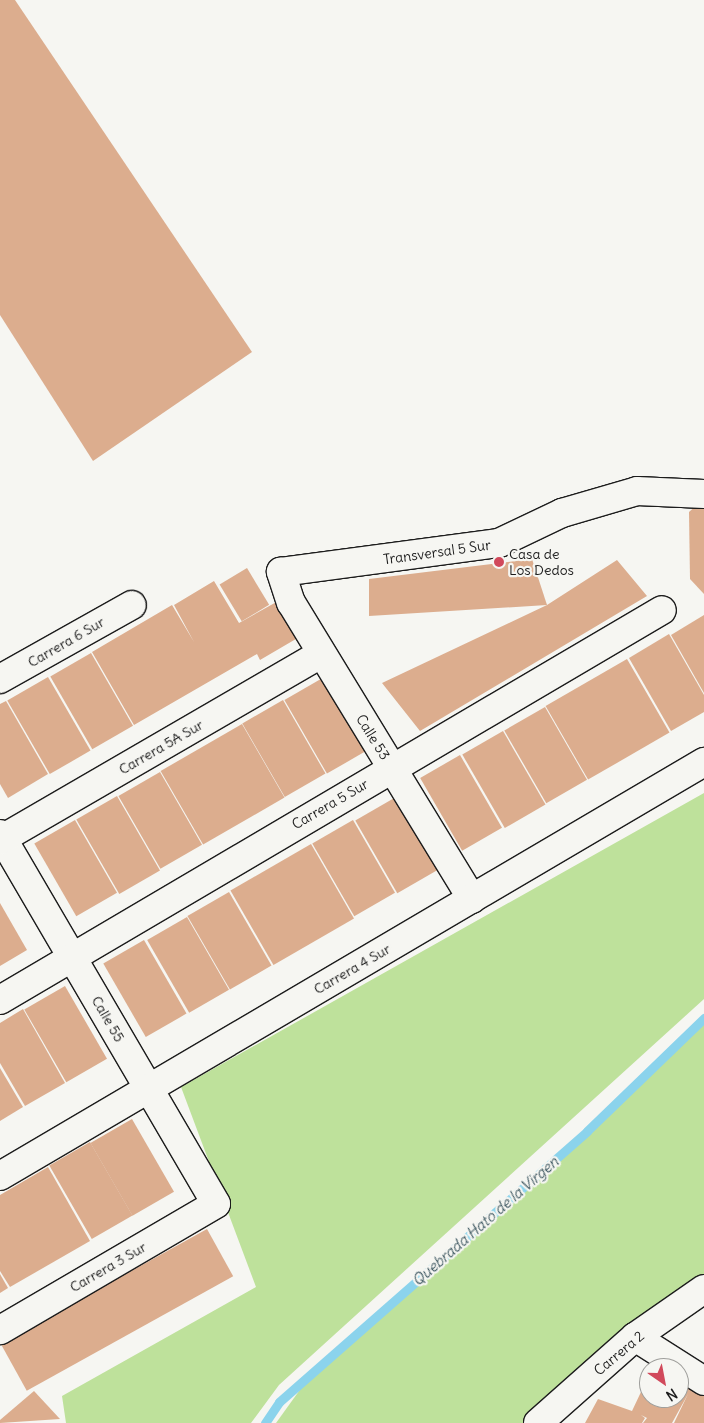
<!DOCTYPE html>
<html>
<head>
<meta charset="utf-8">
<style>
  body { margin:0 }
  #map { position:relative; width:704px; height:1423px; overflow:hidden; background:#f6f6f2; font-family:Delius,sans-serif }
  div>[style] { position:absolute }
  .green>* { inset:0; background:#bee19b }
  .stream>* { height:9px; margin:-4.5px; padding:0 4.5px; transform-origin:4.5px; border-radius:4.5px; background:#8bd3ec }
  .building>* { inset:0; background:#dcad8e; transform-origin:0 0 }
  .roads { filter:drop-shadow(1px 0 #1c1c1c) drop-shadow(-1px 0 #1c1c1c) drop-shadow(0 1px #1c1c1c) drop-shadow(0 -1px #1c1c1c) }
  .minor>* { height:28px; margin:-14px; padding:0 14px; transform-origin:14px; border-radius:14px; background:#f6f6f2 }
  .dots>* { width:14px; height:14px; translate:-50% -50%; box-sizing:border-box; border:2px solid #f6f6f2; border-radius:50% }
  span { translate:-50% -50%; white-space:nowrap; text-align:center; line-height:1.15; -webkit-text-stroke:4.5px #f6f6f2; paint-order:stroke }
  .street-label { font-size:14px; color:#1c1c1c }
  .poi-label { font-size:14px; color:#1c1c1c }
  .left { translate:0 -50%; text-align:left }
  .water-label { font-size:15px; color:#435c65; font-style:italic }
  .north { position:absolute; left:639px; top:1358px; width:50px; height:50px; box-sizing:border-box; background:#f6f6f2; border:1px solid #9f9f9c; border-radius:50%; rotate:147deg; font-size:14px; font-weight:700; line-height:20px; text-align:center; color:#1c1c1c }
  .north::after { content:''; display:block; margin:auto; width:18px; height:22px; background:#d1495b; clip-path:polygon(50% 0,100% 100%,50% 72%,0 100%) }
</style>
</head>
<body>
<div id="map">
  <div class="green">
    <div style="clip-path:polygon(704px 793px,704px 999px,279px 1385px,251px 1423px,66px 1423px,62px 1396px,256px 1287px,181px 1087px)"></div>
    <div style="clip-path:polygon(704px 1023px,704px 1275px,523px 1423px,276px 1423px,312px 1373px)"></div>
  </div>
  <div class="stream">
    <div style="left:265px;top:1423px;width:25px;rotate:-56deg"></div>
    <div style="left:279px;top:1402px;width:410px;rotate:-41.3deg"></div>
    <div style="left:587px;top:1131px;width:163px;rotate:-44deg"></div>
  </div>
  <div class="building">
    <div style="clip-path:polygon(0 0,15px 0,252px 352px,93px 461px,0 315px)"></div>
    <div style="clip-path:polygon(698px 504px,704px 507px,704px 594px,690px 579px,689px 512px)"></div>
    <div style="clip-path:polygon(532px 559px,547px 605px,369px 616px,369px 579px)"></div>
    <div style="clip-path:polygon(617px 560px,647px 596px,420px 731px,382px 683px,547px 605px)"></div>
    <div style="left:247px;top:568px;width:43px;height:32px;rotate:59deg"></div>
    <div style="clip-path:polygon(214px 581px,239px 623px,280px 600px,301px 636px,260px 660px,257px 654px,134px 725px,92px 652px,172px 605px,194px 642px,174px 605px)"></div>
    <div style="clip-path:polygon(704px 615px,704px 693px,671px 635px)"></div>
    <div style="clip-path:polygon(669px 634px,704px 695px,704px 712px,671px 731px,629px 658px)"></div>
    <div style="left:91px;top:653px;width:84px;height:47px;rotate:60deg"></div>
    <div style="left:627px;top:659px;width:85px;height:94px;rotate:60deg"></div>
    <div style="left:326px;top:676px;width:85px;height:48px;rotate:60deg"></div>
    <div style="left:48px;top:677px;width:85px;height:47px;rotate:60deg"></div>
    <div style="left:283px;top:700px;width:85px;height:47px;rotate:60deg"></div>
    <div style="clip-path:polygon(6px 701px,48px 774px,8px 798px,0 784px,0 704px)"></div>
    <div style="left:545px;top:707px;width:84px;height:47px;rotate:60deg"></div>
    <div style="left:242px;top:724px;width:85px;height:94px;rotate:60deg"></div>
    <div style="left:503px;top:731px;width:85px;height:47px;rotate:60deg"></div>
    <div style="left:460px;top:755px;width:84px;height:46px;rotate:60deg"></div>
    <div style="left:160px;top:772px;width:84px;height:48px;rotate:60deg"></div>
    <div style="left:117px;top:796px;width:86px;height:47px;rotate:60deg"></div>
    <div style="left:396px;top:797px;width:84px;height:47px;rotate:60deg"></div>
    <div style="left:75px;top:820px;width:84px;height:47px;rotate:60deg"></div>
    <div style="left:353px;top:820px;width:84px;height:47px;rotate:60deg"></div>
    <div style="left:311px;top:844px;width:86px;height:93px;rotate:60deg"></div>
    <div style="left:229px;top:892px;width:85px;height:48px;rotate:60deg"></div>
    <div style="clip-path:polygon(0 903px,27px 950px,0 966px)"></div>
    <div style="left:187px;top:917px;width:84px;height:46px;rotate:60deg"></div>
    <div style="left:144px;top:940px;width:85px;height:47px;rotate:60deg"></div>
    <div style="left:65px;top:986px;width:84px;height:47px;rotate:60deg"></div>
    <div style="clip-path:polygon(23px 1009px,65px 1083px,25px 1106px,0 1063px,0 1023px)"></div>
    <div style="clip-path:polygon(0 1068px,23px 1107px,0 1121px)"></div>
    <div style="left:132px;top:1119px;width:84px;height:48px;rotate:60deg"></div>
    <div style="left:90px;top:1142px;width:85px;height:47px;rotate:60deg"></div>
    <div style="clip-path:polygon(48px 1167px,90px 1241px,10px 1287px,0 1271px,0 1195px)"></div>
    <div style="left:207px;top:1229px;width:54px;height:236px;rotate:61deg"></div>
    <div style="clip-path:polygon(0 1274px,8px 1288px,0 1293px)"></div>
    <div style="clip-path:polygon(649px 1375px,649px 1398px,679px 1398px,679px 1378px,704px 1392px,704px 1423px,674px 1423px,688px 1394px,672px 1423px,643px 1423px,647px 1418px,641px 1415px,645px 1418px,642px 1423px,585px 1423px,598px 1399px,632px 1411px)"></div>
    <div style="clip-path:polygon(34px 1391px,60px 1419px,0 1423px,0 1420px)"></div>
  </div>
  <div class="roads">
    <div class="minor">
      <div style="left:0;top:679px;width:151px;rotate:-29.3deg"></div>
      <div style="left:0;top:834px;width:428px;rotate:59.7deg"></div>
      <div style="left:216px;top:1204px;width:250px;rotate:149.7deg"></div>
      <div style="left:0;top:840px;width:371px;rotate:-30.1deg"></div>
      <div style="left:472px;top:899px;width:347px;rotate:-121.4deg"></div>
      <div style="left:291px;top:603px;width:33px;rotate:-108deg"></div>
      <div style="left:281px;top:572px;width:220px;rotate:-7.6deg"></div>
      <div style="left:499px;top:543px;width:70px;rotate:-25.5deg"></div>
      <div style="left:562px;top:513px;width:78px;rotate:-16.3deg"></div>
      <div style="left:637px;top:491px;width:67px;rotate:2.6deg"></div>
      <div style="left:0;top:1000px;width:768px;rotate:-30.5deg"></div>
      <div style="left:0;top:1176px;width:817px;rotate:-30.46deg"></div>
      <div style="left:635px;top:1337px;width:82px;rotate:32.5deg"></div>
      <div style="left:538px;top:1423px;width:130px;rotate:-41.6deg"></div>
      <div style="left:635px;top:1337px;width:84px;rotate:-34.8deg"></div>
    </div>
  </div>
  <div class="dots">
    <div style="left:499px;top:562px;background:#d1495b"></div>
  </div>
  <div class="street-label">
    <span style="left:437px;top:552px;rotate:-8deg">Transversal 5 Sur</span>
    <span style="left:66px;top:642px;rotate:-30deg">Carrera 6 Sur</span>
    <span style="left:373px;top:737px;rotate:58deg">Calle 53</span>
    <span style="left:161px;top:747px;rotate:-30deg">Carrera 5A Sur</span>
    <span style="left:330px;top:804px;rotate:-30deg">Carrera 5 Sur</span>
    <span style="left:352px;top:969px;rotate:-30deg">Carrera 4 Sur</span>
    <span style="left:108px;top:1019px;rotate:60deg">Calle 55</span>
    <span style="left:108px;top:1267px;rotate:-30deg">Carrera 3 Sur</span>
    <span style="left:619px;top:1353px;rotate:-40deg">Carrera 2</span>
  </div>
  <div class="poi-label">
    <span class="left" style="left:509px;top:562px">Casa de<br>Los Dedos</span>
  </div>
  <div class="water-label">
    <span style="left:485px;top:1221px;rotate:-41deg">Quebrada Hato de la Virgen</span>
  </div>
  <div class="north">N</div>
</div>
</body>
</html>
